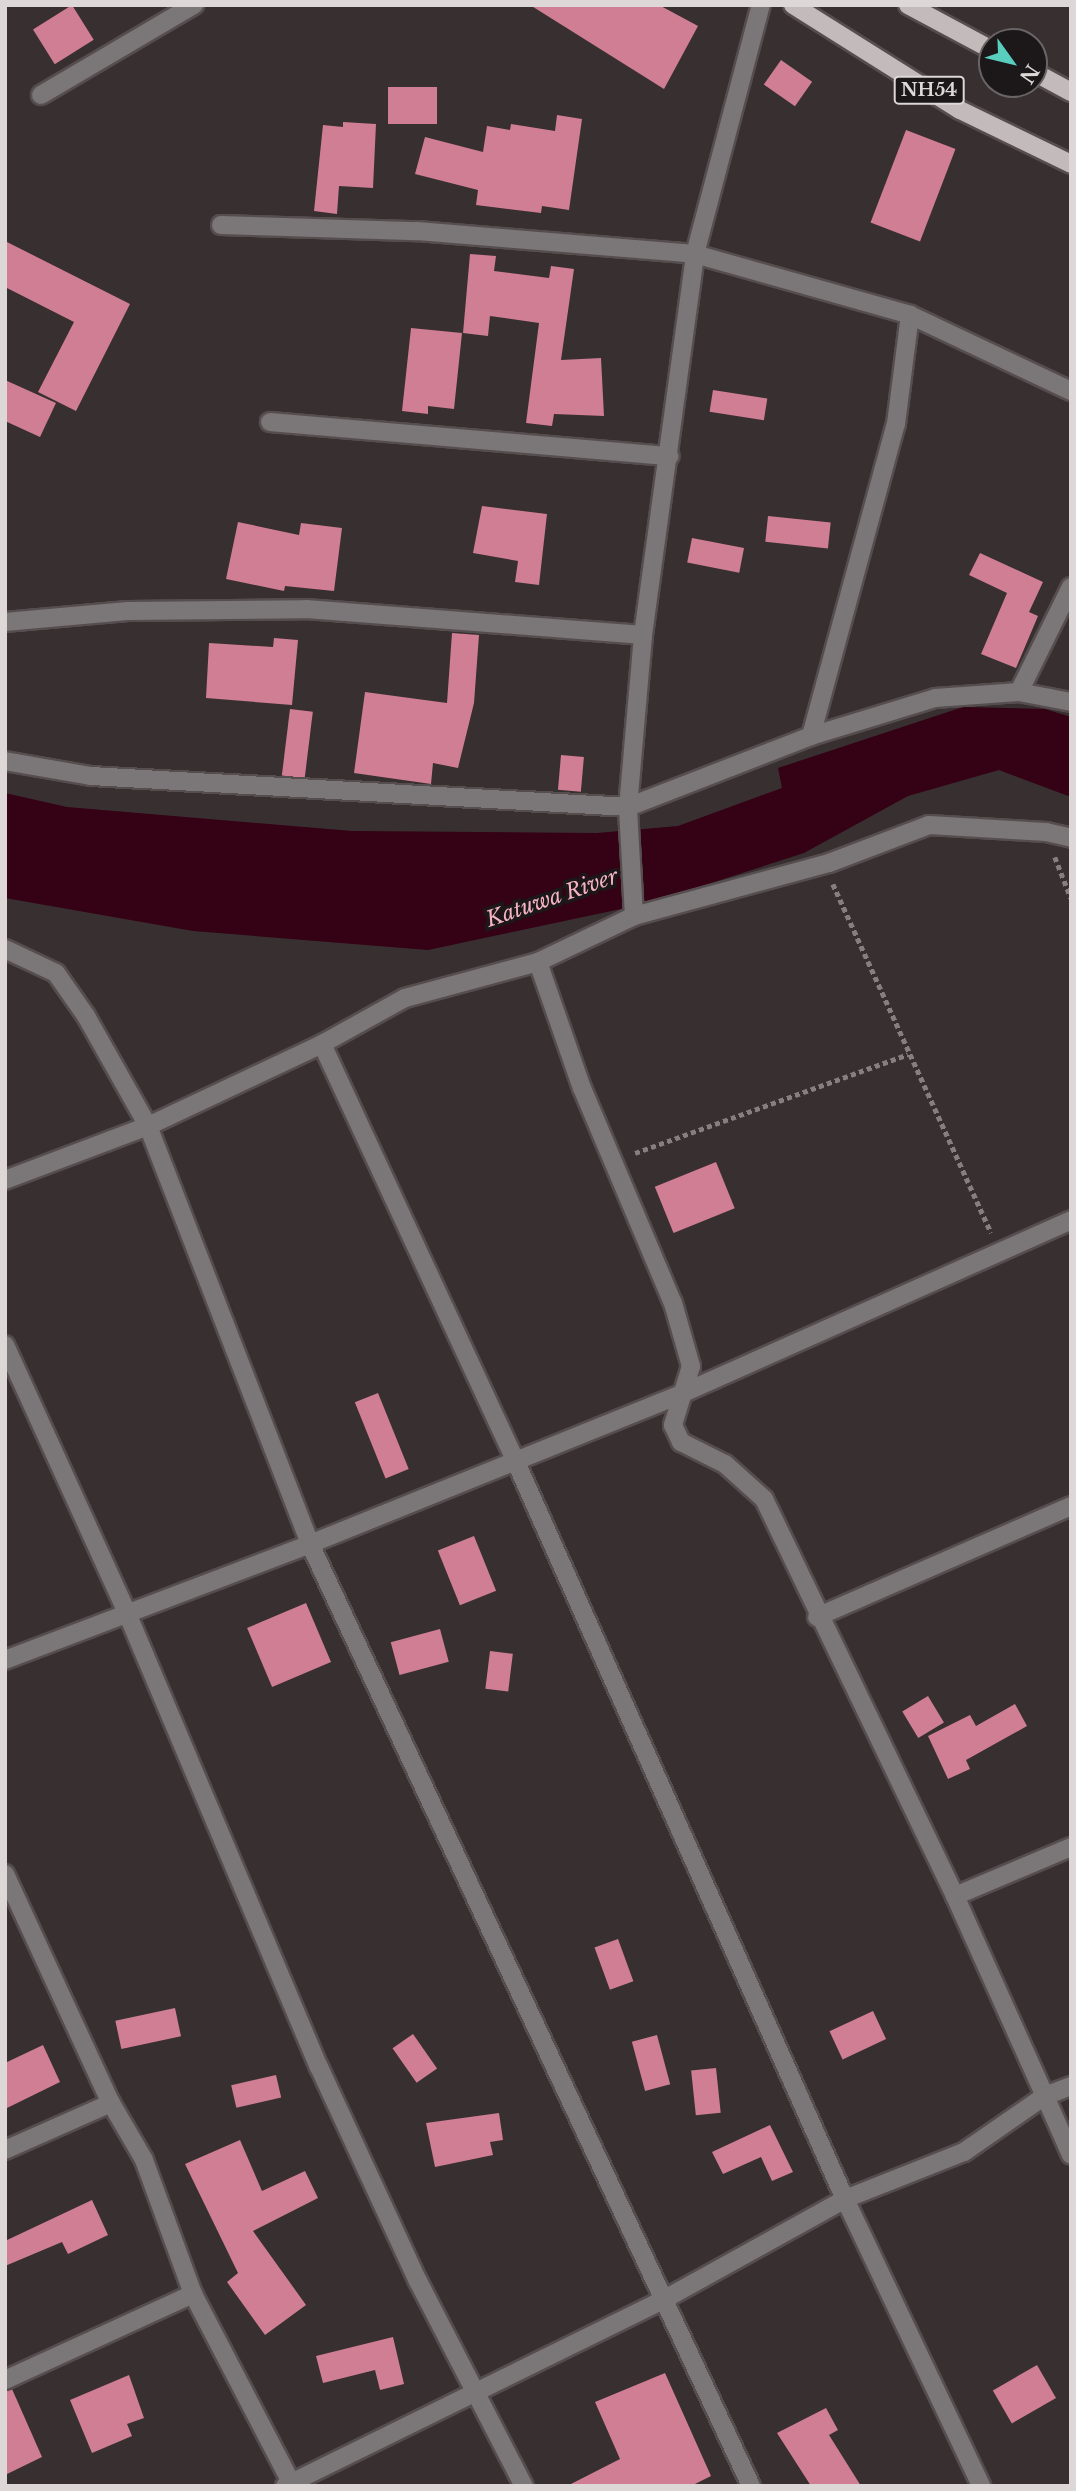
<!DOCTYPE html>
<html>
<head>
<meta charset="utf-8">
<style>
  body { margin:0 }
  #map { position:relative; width:1076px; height:2491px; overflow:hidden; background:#382f31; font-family:"Libre Baskerville",serif }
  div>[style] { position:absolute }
  .water>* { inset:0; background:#350115 }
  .building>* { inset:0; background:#d07e94; transform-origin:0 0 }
  .path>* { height:4.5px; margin-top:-2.25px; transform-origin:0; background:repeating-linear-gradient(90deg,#867f80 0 5px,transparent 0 8.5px) }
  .roads { filter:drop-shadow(2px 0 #564d4f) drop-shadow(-2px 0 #564d4f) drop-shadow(0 2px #564d4f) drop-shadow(0 -2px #564d4f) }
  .minor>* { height:18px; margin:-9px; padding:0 9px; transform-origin:9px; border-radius:9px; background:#7b7677 }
  .major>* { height:18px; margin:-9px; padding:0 9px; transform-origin:9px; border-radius:9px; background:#c3babc }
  span { translate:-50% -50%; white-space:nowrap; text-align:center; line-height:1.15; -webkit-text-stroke:7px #1c1819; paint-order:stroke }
  .shield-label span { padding:2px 5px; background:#1c1819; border:2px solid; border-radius:5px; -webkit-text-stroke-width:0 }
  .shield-label { font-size:18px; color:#ddd7d8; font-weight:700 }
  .water-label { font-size:21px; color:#f5b2c2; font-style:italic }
  .frame { position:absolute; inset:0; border:7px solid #ddd7d8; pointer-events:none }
  .north { position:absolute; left:978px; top:28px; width:70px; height:70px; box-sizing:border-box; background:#1c1819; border:2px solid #696465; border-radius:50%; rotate:124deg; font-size:19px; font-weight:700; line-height:28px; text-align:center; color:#ddd7d8 }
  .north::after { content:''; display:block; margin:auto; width:24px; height:32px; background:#5acebe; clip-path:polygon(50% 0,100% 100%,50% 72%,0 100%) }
</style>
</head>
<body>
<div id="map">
  <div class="water">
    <div style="clip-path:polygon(963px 707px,1045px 709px,1071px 717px,1071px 797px,999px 770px,908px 796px,804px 853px,649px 903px,428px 950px,193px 931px,5px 898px,5px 793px,67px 807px,352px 831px,597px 833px,678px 826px,782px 788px,778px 768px)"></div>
  </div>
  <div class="building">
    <div style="left:72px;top:5px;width:41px;height:46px;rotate:58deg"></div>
    <div style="clip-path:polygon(530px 5px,659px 5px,698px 26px,664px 89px)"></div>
    <div style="left:781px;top:60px;width:38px;height:30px;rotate:35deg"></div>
    <div style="left:388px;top:87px;width:49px;height:37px"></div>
    <div style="clip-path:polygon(557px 115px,582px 119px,569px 210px,542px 206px,541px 213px,476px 205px,478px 190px,415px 174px,425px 137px,483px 152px,487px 126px,510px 130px,511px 124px,555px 131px)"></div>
    <div style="clip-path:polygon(343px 122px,376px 124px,373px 188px,339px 186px,337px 214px,314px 211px,323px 125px,343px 127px)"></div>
    <div style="left:906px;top:130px;width:53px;height:99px;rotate:21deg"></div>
    <div style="clip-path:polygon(5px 241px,130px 304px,76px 411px,38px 392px,74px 322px,5px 287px)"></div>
    <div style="clip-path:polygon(470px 254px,496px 256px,494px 271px,549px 278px,551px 266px,574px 269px,561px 360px,601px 358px,604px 416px,554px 414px,552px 426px,526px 423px,539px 323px,490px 316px,488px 336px,463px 333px)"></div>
    <div style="clip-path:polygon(411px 328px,462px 333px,454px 409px,428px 406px,428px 414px,402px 411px)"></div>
    <div style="clip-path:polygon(5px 380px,56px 403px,40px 437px,5px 421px)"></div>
    <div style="left:713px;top:390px;width:55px;height:22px;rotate:9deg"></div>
    <div style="clip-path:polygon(482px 506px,547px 514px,539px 585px,515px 582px,518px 561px,473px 553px)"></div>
    <div style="left:768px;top:516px;width:63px;height:26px;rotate:6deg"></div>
    <div style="clip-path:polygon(238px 522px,299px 535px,301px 523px,342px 528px,334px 591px,285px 586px,284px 591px,226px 579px)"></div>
    <div style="left:692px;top:538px;width:53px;height:25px;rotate:11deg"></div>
    <div style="clip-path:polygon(980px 553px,1043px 582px,1029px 612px,1038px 616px,1016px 668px,981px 654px,1007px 593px,969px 575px)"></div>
    <div style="clip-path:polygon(452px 633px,479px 635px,474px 703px,458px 768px,433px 763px,431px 784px,354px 773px,365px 692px,447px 703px)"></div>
    <div style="clip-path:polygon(274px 638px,298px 640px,292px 705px,206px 698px,209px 643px,273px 647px)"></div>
    <div style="left:290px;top:709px;width:23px;height:67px;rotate:7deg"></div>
    <div style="left:561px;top:755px;width:23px;height:35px;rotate:5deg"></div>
    <div style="left:716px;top:1162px;width:50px;height:66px;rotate:68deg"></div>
    <div style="left:378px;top:1393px;width:82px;height:25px;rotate:68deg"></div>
    <div style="left:474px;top:1536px;width:59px;height:39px;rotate:68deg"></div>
    <div style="left:306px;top:1603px;width:64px;height:64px;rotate:67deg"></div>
    <div style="left:440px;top:1629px;width:34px;height:51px;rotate:75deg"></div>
    <div style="left:490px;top:1651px;width:23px;height:38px;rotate:7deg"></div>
    <div style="left:928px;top:1696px;width:31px;height:30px;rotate:59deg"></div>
    <div style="clip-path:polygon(1015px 1704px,1027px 1726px,966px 1760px,970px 1769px,948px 1779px,928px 1736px,970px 1715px,976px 1726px)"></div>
    <div style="left:618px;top:1939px;width:45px;height:25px;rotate:70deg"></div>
    <div style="left:175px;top:2008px;width:29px;height:61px;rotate:78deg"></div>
    <div style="left:873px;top:2011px;width:31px;height:48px;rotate:65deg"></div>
    <div style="left:413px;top:2034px;width:42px;height:25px;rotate:55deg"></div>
    <div style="left:657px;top:2035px;width:51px;height:26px;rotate:75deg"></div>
    <div style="clip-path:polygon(43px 2045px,60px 2082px,5px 2109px,5px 2063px)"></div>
    <div style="left:716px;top:2068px;width:45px;height:25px;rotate:84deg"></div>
    <div style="left:276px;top:2075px;width:23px;height:46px;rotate:77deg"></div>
    <div style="clip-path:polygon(499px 2113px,503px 2140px,490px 2142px,493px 2155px,435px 2167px,426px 2123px)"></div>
    <div style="clip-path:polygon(770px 2125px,793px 2172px,772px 2181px,761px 2157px,723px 2174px,712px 2152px)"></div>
    <div style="clip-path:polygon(240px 2140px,262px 2191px,305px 2171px,318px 2198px,253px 2231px,306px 2305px,265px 2335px,227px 2282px,238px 2273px,185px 2164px)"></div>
    <div style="clip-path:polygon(92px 2200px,108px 2235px,68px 2254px,62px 2242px,5px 2266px,5px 2241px)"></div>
    <div style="clip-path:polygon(393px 2337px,404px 2384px,380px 2390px,375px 2370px,323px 2383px,316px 2356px)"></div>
    <div style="left:1037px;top:2365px;width:38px;height:51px;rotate:60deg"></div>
    <div style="clip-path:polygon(665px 2373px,711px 2476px,691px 2486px,567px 2486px,620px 2459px,595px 2402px)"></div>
    <div style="clip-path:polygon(129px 2375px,144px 2418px,127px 2424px,132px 2436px,92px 2453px,70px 2400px)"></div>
    <div style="clip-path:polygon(12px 2389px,42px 2457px,5px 2475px,5px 2391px)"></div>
    <div style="clip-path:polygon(826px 2408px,838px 2430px,829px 2435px,861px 2486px,811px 2486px,777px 2433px)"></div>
  </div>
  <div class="path">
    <div style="left:1055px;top:857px;width:44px;rotate:68.7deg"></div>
    <div style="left:833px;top:884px;width:383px;rotate:65.6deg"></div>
    <div style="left:635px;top:1153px;width:290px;rotate:-19.9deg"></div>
  </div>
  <div class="roads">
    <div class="minor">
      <div style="left:41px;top:95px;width:178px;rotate:-30.5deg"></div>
      <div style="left:221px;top:225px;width:196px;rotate:1.8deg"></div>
      <div style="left:417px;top:231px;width:279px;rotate:4.7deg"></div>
      <div style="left:695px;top:254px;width:223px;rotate:15.8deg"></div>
      <div style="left:910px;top:315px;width:178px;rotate:25.3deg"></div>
      <div style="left:270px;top:422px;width:401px;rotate:4.9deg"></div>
      <div style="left:5px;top:622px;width:123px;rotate:-5.1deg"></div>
      <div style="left:128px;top:611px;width:178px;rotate:-0.6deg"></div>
      <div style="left:306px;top:609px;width:338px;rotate:4.4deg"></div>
      <div style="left:1019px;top:692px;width:117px;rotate:-63.7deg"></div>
      <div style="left:811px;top:736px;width:323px;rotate:-74.8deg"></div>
      <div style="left:896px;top:424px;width:110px;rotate:-82.7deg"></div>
      <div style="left:5px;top:761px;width:87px;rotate:9.9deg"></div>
      <div style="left:91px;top:776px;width:538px;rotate:3.3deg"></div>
      <div style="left:628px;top:807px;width:196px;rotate:-21.2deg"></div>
      <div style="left:811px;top:736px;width:130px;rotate:-17deg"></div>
      <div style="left:935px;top:698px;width:84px;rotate:-4.1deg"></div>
      <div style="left:1019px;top:692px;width:53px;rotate:10.9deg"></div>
      <div style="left:634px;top:916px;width:109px;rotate:-93.2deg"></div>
      <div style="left:628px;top:807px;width:173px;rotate:-85deg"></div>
      <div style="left:643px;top:635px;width:385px;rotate:-82.2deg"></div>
      <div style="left:695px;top:254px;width:258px;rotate:-75.2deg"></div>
      <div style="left:5px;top:949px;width:56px;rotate:25.2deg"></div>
      <div style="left:56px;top:973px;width:52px;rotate:55.1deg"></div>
      <div style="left:86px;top:1016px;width:126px;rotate:60.6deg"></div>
      <div style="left:148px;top:1126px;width:448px;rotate:68.8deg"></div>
      <div style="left:310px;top:1544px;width:1040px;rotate:64.91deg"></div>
      <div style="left:538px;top:962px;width:133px;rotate:70.8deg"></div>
      <div style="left:582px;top:1088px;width:233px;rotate:67.1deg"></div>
      <div style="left:673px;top:1303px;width:66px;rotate:74.1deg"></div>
      <div style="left:691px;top:1366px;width:62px;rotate:107deg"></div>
      <div style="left:673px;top:1425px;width:19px;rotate:65deg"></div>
      <div style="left:681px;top:1442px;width:49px;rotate:26.6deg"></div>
      <div style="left:725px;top:1464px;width:52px;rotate:41.9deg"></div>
      <div style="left:764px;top:1499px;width:441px;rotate:64.3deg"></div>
      <div style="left:955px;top:1896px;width:219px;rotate:65.8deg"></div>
      <div style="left:1045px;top:2096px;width:28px;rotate:-21deg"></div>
      <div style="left:322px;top:1044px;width:459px;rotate:65.1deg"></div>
      <div style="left:515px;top:1460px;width:809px;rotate:65.94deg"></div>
      <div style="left:845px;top:2199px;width:318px;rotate:64.6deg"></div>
      <div style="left:5px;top:1180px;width:153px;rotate:-20.7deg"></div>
      <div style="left:148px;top:1126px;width:192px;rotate:-25.2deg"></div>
      <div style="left:322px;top:1044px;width:95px;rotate:-29deg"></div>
      <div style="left:405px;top:998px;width:138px;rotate:-15.1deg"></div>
      <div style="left:538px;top:962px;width:106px;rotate:-25.6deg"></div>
      <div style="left:634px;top:916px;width:202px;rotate:-15.2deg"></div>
      <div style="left:829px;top:863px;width:107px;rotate:-20.8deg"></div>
      <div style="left:929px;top:825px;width:117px;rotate:3.4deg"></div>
      <div style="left:1046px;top:832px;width:26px;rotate:13deg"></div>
      <div style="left:5px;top:1345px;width:294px;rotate:65.5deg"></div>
      <div style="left:127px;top:1613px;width:493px;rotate:67.1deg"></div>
      <div style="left:319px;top:2067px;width:236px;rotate:65.2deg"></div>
      <div style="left:418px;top:2281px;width:231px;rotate:62.7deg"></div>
      <div style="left:817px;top:1617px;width:277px;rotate:-23.6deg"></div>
      <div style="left:5px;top:1660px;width:326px;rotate:-20.8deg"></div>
      <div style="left:310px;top:1544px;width:402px;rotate:-22deg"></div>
      <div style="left:683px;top:1393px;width:425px;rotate:-24deg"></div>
      <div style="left:5px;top:1874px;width:252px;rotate:65.2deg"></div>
      <div style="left:111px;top:2103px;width:66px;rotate:59.9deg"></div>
      <div style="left:144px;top:2160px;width:143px;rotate:69.9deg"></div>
      <div style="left:193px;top:2294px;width:216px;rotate:62.5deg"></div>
      <div style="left:955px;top:1896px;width:126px;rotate:-22.9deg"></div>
      <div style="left:5px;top:2150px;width:116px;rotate:-23.9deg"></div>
      <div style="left:5px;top:2380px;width:207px;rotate:-24.6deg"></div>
      <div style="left:285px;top:2486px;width:421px;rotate:-26.2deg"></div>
      <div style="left:663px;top:2300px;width:208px;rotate:-29deg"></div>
      <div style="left:845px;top:2199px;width:128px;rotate:-21.6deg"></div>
      <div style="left:964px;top:2152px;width:98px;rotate:-34.7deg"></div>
      <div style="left:1045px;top:2096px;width:64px;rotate:66.2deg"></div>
    </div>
    <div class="major">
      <div style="left:793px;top:5px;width:197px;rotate:32.2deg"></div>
      <div style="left:960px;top:110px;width:123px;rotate:25.9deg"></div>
      <div style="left:908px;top:5px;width:95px;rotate:28.2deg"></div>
      <div style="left:1034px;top:72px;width:42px;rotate:28.4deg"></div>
    </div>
  </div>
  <div class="shield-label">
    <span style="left:929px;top:90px">NH54</span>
  </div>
  <div class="water-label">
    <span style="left:552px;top:898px;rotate:-19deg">Katuwa River</span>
  </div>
  <div class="frame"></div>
  <div class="north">N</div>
</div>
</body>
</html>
